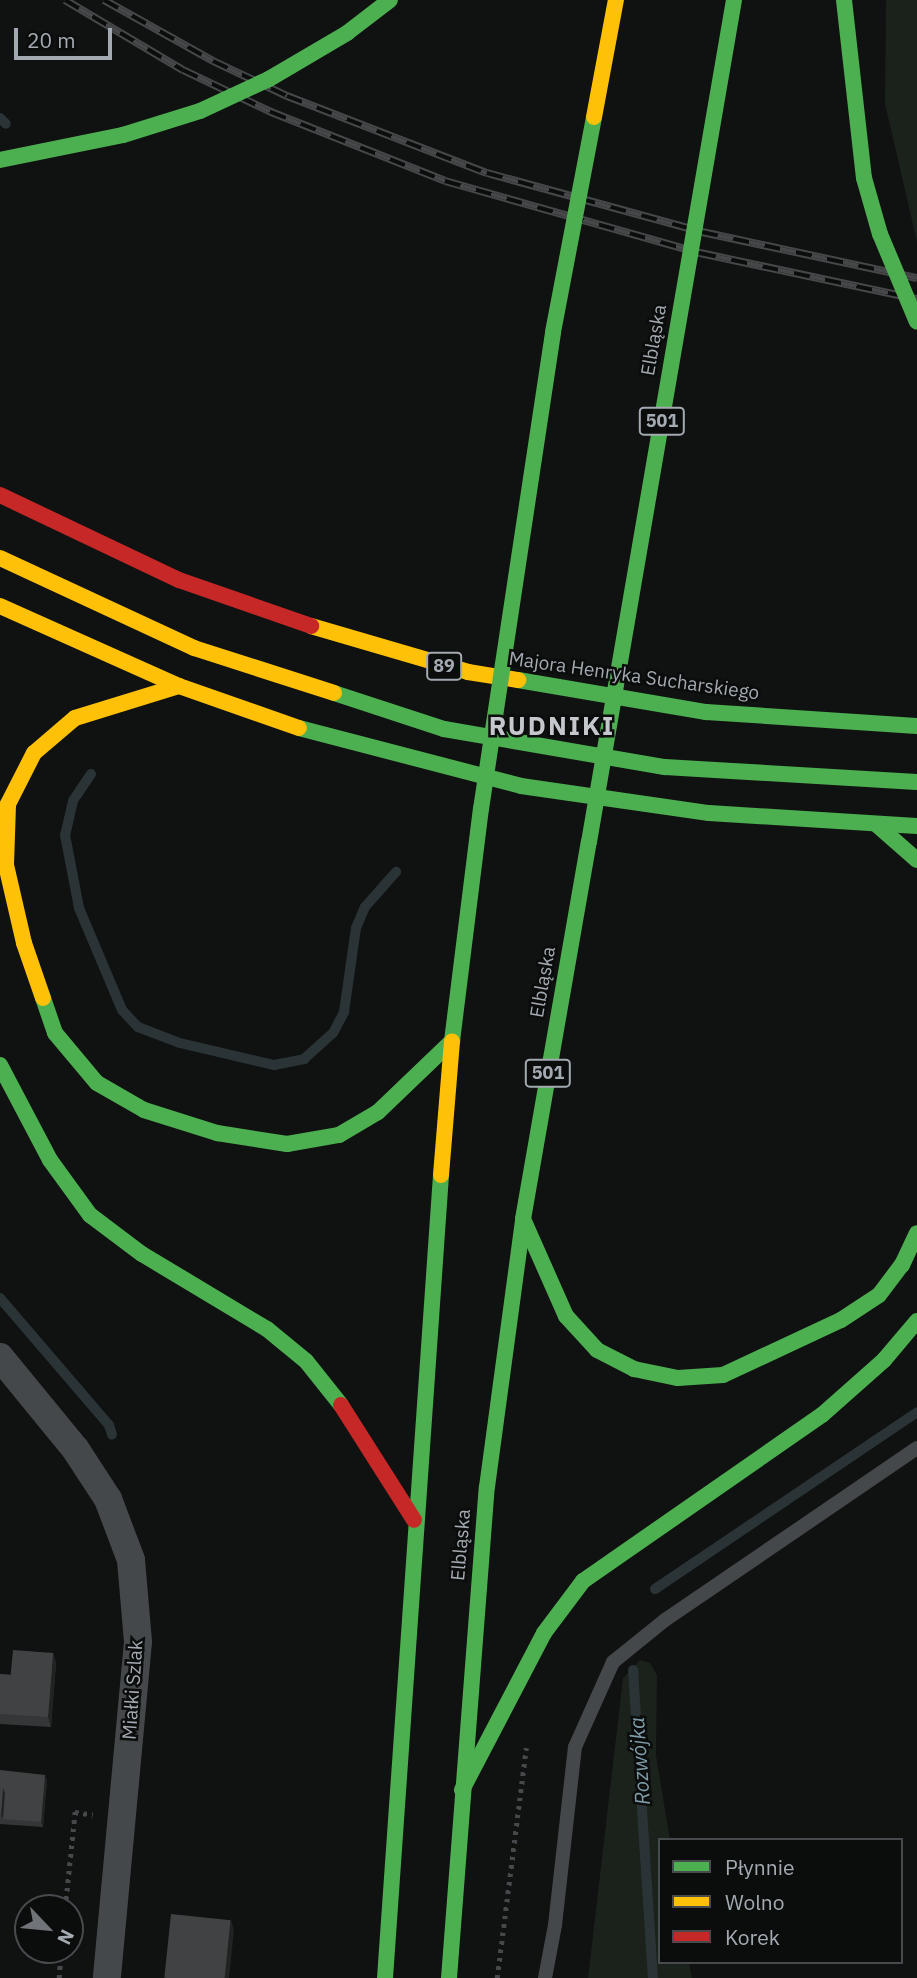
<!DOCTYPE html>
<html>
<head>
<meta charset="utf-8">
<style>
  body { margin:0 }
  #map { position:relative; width:917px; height:1978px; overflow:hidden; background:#101111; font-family:"IBM Plex Sans",sans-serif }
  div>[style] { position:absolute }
  .green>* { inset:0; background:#1b211b }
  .stream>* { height:10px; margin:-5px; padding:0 5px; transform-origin:5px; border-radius:5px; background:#2a3436 }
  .path>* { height:4.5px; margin-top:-2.25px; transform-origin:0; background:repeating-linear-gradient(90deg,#47484b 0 3.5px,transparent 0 8.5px) }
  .lane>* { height:14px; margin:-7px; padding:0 7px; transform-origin:7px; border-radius:7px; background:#45484a }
  .street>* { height:28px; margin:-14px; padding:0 14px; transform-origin:14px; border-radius:14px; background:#45484a }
  .fast>* { height:16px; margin:-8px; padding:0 8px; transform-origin:8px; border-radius:8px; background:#4caf50 }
  .slow>* { height:16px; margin:-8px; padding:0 8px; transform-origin:8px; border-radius:8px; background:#ffc107 }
  .jam>* { height:16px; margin:-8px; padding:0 8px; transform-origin:8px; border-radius:8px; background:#c62828 }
  .rail>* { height:8px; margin-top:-4px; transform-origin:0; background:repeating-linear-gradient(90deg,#0b0c0c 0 16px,#464749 0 32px); box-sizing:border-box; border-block:2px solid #464749 }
  .fast-bridge>* { height:16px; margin:-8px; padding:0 8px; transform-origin:8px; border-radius:8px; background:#4caf50 }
  .slow-bridge>* { height:16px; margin:-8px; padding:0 8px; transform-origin:8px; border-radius:8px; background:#ffc107 }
  .wall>* { inset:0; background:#353637 }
  .shaded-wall>* { inset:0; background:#212222 }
  .building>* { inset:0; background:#414244; transform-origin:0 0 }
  span { translate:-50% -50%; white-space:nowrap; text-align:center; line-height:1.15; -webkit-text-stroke:5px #0b0c0c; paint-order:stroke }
  .shield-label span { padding:2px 5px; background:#0b0c0c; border:2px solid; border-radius:5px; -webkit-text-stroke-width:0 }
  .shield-label { font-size:18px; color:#a3aab1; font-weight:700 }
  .street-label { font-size:19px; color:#a3aab1 }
  .water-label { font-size:21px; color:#7e9da8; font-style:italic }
  .district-label { font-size:26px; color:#c4c8cd; font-weight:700; letter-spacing:2px }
  .legend { position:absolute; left:658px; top:1838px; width:245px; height:126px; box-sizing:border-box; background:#0b0c0c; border:2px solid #484b4e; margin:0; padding:9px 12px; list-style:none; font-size:21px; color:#a3aab1 }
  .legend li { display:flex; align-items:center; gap:14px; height:35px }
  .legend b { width:35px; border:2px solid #484b4e }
  .north { position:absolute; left:14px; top:1894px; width:70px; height:70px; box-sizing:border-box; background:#0b0c0c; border:2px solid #484b4e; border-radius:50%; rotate:116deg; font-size:19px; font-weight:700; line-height:28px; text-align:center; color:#a3aab1 }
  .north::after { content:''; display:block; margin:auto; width:24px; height:32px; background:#707479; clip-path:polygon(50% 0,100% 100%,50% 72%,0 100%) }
  .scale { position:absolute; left:14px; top:28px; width:98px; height:32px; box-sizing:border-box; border:4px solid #a3aab1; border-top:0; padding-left:9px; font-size:21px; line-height:24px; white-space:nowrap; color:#a3aab1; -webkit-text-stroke:5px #0b0c0c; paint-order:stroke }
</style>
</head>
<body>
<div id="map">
  <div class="green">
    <div style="clip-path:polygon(886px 0,917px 0,917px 242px,885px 104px)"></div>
    <div style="clip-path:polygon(640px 1660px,650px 1663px,657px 1675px,656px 1755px,670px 1840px,660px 1840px,660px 1962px,689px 1962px,692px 1978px,588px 1978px,623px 1678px)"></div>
  </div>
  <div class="stream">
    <div style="left:0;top:118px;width:8px;rotate:45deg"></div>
    <div style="left:91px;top:774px;width:32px;rotate:124deg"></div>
    <div style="left:73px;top:801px;width:35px;rotate:103deg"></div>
    <div style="left:65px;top:835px;width:74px;rotate:79.1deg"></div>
    <div style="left:79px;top:908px;width:111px;rotate:67.1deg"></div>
    <div style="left:122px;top:1010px;width:23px;rotate:47deg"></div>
    <div style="left:138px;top:1027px;width:45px;rotate:20.9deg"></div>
    <div style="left:180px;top:1043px;width:97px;rotate:13.2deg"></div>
    <div style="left:274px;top:1065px;width:31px;rotate:-11deg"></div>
    <div style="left:304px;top:1059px;width:39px;rotate:-42deg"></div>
    <div style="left:333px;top:1033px;width:24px;rotate:-62deg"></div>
    <div style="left:344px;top:1012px;width:85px;rotate:-81.9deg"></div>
    <div style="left:356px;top:928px;width:23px;rotate:-67deg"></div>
    <div style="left:365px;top:907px;width:47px;rotate:-48.5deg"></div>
    <div style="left:0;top:1298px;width:167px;rotate:49.4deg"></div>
    <div style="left:109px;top:1425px;width:10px;rotate:73deg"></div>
    <div style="left:655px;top:1589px;width:316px;rotate:-34deg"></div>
    <div style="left:633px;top:1670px;width:309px;rotate:86.3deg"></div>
  </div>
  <div class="path">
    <div style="left:65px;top:1908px;width:97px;rotate:-84.1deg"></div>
    <div style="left:75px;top:1812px;width:18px;rotate:9deg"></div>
    <div style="left:59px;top:1978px;width:28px;rotate:-86deg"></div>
    <div style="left:497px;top:1978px;width:232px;rotate:-82.8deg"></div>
  </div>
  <div class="lane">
    <div style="left:545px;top:1978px;width:54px;rotate:-79.3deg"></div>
    <div style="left:555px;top:1925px;width:179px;rotate:-83.6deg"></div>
    <div style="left:575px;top:1747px;width:93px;rotate:-65.9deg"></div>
    <div style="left:613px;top:1662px;width:67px;rotate:-38.9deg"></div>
    <div style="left:665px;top:1620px;width:305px;rotate:-34.3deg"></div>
  </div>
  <div class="street">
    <div style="left:0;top:1357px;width:120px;rotate:50.7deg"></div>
    <div style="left:76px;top:1450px;width:59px;rotate:56.9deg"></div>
    <div style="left:108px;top:1499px;width:65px;rotate:69.3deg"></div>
    <div style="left:131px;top:1560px;width:82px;rotate:85.1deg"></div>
    <div style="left:138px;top:1642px;width:337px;rotate:95.3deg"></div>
  </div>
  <div class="fast">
    <div style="left:518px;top:680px;width:191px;rotate:9.7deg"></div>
    <div style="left:706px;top:712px;width:211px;rotate:3.8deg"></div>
    <div style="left:334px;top:693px;width:116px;rotate:18.1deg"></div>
    <div style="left:444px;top:729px;width:224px;rotate:9.8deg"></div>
    <div style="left:665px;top:767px;width:252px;rotate:3.4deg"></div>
    <div style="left:299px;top:728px;width:229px;rotate:14.6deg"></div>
    <div style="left:521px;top:786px;width:190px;rotate:8.2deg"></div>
    <div style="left:709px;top:813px;width:208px;rotate:3.6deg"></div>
    <div style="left:877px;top:825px;width:53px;rotate:41.2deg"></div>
    <div style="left:43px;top:998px;width:37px;rotate:71deg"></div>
    <div style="left:55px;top:1033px;width:65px;rotate:50deg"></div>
    <div style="left:97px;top:1083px;width:54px;rotate:29.9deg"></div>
    <div style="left:144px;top:1110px;width:77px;rotate:17.5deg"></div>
    <div style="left:217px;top:1133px;width:71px;rotate:8.9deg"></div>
    <div style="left:287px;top:1144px;width:53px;rotate:-9.8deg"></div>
    <div style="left:339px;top:1135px;width:45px;rotate:-30.5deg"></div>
    <div style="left:378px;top:1112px;width:103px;rotate:-43.8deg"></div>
    <div style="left:452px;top:1041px;width:234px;rotate:-82.9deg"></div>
    <div style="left:0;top:1065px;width:107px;rotate:62.2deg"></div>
    <div style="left:50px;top:1160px;width:68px;rotate:54deg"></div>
    <div style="left:90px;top:1215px;width:65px;rotate:36.9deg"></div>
    <div style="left:142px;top:1254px;width:146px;rotate:31deg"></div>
    <div style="left:267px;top:1329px;width:50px;rotate:39.4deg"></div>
    <div style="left:306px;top:1361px;width:56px;rotate:51.5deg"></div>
    <div style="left:523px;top:1219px;width:383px;rotate:-80.1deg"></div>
    <div style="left:523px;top:1219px;width:106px;rotate:66.1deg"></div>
    <div style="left:566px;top:1316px;width:46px;rotate:47.6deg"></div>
    <div style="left:597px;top:1350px;width:42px;rotate:27.2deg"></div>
    <div style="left:634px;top:1369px;width:45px;rotate:11.6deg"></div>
    <div style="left:678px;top:1378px;width:45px;rotate:-3.8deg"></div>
    <div style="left:723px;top:1375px;width:130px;rotate:-25deg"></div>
    <div style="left:841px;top:1320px;width:45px;rotate:-33.3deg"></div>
    <div style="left:879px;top:1295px;width:38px;rotate:-53deg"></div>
    <div style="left:902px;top:1265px;width:35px;rotate:-65deg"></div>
    <div style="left:462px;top:1790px;width:177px;rotate:-62.4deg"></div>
    <div style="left:544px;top:1633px;width:65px;rotate:-53.1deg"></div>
    <div style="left:583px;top:1581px;width:291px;rotate:-34.8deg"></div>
    <div style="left:822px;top:1415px;width:83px;rotate:-41.6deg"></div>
    <div style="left:884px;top:1360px;width:51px;rotate:-49.8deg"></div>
    <div style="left:385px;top:1978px;width:805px;rotate:-86.01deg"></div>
    <div style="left:449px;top:1978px;width:492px;rotate:-85.6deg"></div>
    <div style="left:487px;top:1487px;width:270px;rotate:-82.3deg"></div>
  </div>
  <div class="slow">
    <div style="left:0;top:558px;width:214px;rotate:24.9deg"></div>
    <div style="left:194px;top:648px;width:147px;rotate:17.8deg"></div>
    <div style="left:0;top:606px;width:196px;rotate:24.1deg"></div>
    <div style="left:179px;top:686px;width:127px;rotate:19.3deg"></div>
    <div style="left:311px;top:626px;width:164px;rotate:16.3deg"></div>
    <div style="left:468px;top:672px;width:51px;rotate:9.1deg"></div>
    <div style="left:43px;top:998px;width:58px;rotate:-109.1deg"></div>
    <div style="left:24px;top:943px;width:80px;rotate:-103deg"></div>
    <div style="left:6px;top:865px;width:61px;rotate:-88.1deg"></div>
    <div style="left:8px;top:804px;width:57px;rotate:-63deg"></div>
    <div style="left:34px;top:753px;width:54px;rotate:-40.5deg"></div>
    <div style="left:75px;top:718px;width:109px;rotate:-17.1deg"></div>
    <div style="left:441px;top:1175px;width:134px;rotate:-85.3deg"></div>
  </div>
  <div class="jam">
    <div style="left:0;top:495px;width:198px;rotate:25.4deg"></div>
    <div style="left:179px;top:580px;width:140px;rotate:19.2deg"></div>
    <div style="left:341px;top:1405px;width:136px;rotate:57.6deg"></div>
  </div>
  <div class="rail">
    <div style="left:65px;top:0;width:137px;rotate:30.7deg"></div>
    <div style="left:183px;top:70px;width:98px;rotate:25.5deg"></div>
    <div style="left:271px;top:112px;width:187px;rotate:21.6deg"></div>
    <div style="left:445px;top:181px;width:265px;rotate:15.8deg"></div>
    <div style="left:700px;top:253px;width:222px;rotate:12deg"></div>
    <div style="left:104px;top:0;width:125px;rotate:29.2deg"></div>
    <div style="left:213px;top:61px;width:82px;rotate:25.3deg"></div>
    <div style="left:287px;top:96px;width:214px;rotate:21.1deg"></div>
    <div style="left:487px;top:173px;width:223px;rotate:15.3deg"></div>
    <div style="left:702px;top:232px;width:220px;rotate:12.1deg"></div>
  </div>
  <div class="fast-bridge">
    <div style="left:844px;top:0;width:179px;rotate:83.6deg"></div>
    <div style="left:864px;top:178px;width:58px;rotate:74.1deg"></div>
    <div style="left:880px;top:234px;width:95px;rotate:67.2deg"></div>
    <div style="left:0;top:160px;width:126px;rotate:-11.5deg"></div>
    <div style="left:123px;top:135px;width:81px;rotate:-17.3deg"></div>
    <div style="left:200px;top:111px;width:76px;rotate:-24.9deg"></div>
    <div style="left:269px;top:79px;width:91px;rotate:-30.5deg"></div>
    <div style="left:347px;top:33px;width:54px;rotate:-37.5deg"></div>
    <div style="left:481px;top:809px;width:482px;rotate:-81.4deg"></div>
    <div style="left:553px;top:332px;width:219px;rotate:-79.2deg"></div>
    <div style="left:589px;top:842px;width:854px;rotate:-80.23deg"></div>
  </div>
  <div class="slow-bridge">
    <div style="left:594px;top:117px;width:119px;rotate:-79.4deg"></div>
  </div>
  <div class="wall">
    <div style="clip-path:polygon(53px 1653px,56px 1663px,51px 1727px,0 1724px,0 1674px,11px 1675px)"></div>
    <div style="clip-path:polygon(0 1770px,47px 1780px,43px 1827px,0 1824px)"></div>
  </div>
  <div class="shaded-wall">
    <div style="clip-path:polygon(53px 1653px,56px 1663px,51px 1727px,48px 1717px)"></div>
    <div style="clip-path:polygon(45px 1775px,47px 1780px,43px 1827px,41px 1822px)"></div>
    <div style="clip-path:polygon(3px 1788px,7px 1798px,3px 1819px,1px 1814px)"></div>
    <div style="clip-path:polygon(231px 1920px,234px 1930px,229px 1978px,224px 1978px)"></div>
  </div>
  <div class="building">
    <div style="clip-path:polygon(13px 1650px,53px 1653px,48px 1717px,0 1714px,0 1682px,10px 1682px)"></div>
    <div style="clip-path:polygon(0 1674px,11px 1675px,10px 1682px,0 1682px)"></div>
    <div style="clip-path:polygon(0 1770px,45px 1775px,41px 1822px,3px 1819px,5px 1793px,3px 1788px,0 1788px)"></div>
    <div style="clip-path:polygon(0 1788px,3px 1788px,1px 1814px,0 1814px)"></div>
    <div style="left:171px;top:1914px;width:60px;height:64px;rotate:6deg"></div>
  </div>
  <div class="shield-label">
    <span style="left:662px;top:421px">501</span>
    <span style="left:444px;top:666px">89</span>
    <span style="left:548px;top:1073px">501</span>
  </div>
  <div class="street-label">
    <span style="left:654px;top:340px;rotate:-80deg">Elbląska</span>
    <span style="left:634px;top:676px;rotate:8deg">Majora Henryka Sucharskiego</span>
    <span style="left:543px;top:982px;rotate:-80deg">Elbląska</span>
    <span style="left:461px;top:1545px;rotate:-85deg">Elbląska</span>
    <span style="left:133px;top:1690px;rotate:-86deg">Miałki Szlak</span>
  </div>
  <div class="water-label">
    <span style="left:639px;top:1761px;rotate:-94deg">Rozwójka</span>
  </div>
  <div class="district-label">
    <span style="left:552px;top:726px">RUDNIKI</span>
  </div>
  <ul class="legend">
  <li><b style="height:9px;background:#4caf50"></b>Płynnie</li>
  <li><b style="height:9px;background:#ffc107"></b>Wolno</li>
  <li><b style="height:9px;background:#c62828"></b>Korek</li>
  </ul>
  <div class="north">N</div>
  <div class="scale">20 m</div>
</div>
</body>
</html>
